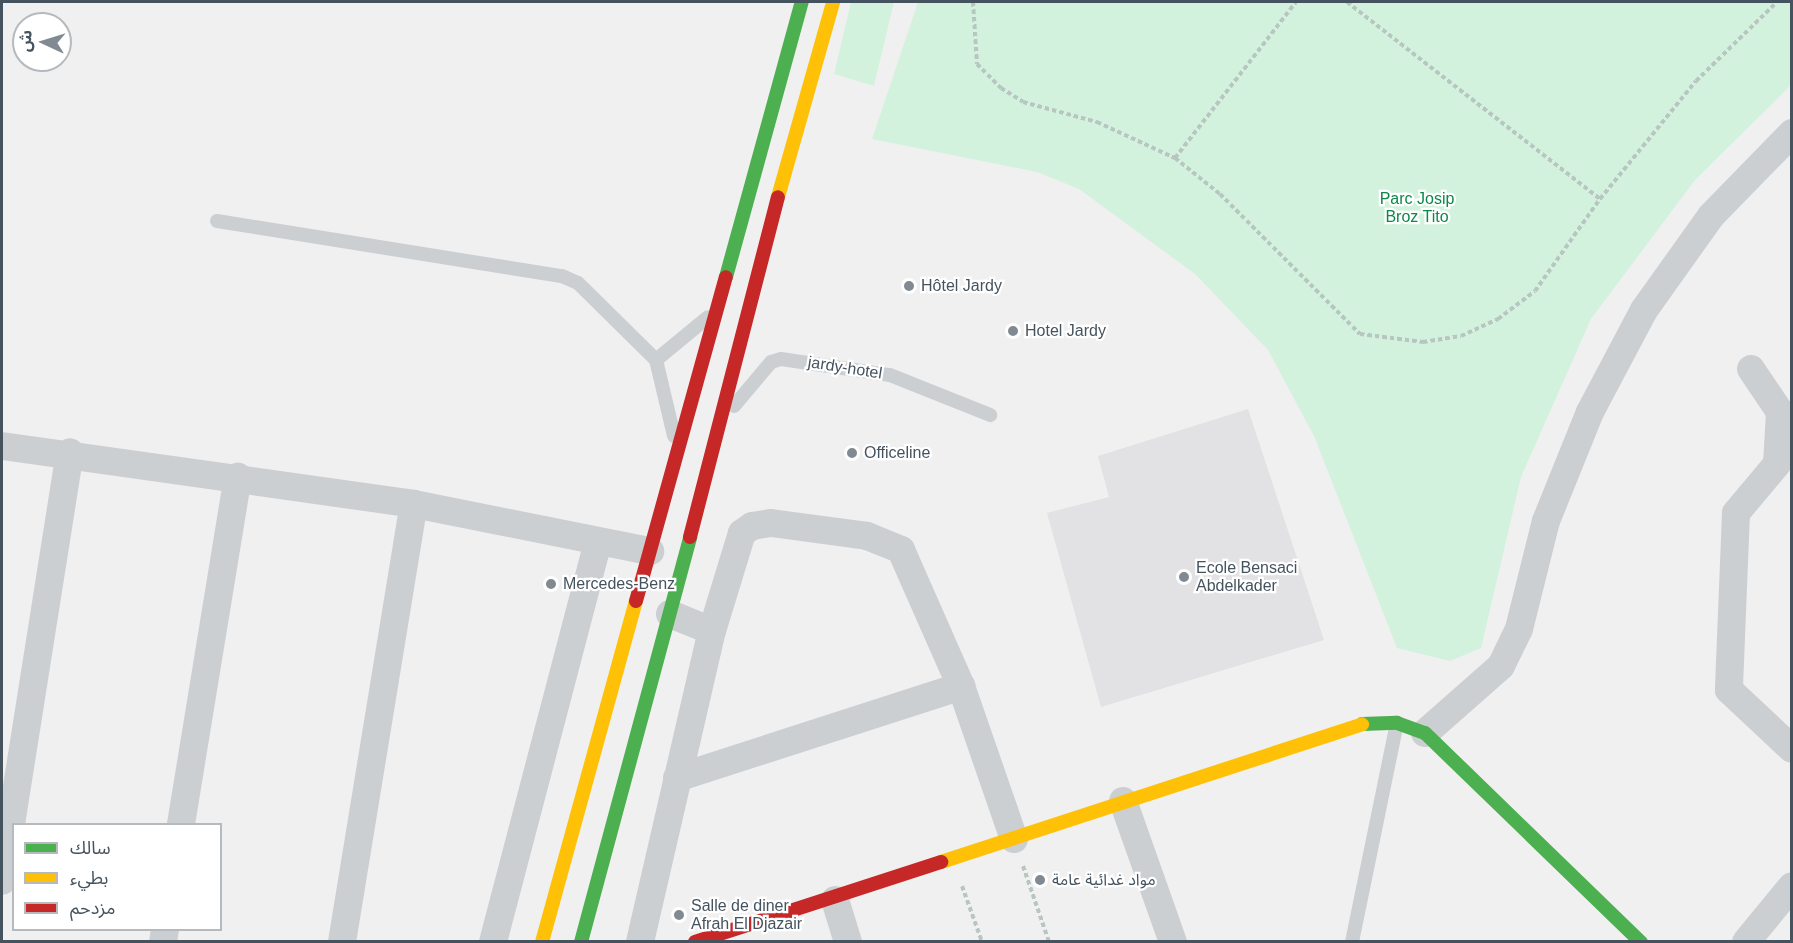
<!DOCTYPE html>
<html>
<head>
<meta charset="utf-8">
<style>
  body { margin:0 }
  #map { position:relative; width:1793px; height:943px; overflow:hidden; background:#f1f0f0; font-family:Arial,"Noto Sans Arabic",sans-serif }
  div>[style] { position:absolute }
  .education>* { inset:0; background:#e2e1e3 }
  .green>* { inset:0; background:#d2f2de }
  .path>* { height:4px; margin-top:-2px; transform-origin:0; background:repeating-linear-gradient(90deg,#b8c6c1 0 4.5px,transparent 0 7.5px) }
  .lane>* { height:14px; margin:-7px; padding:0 7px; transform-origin:7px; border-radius:7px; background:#cccfd1 }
  .street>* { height:28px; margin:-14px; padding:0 14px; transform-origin:14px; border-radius:14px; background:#cccfd1 }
  .fast>* { height:14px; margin:-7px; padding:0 7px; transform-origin:7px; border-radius:7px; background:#4caf50 }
  .slow>* { height:14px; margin:-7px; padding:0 7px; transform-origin:7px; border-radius:7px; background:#ffc107 }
  .jam>* { height:14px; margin:-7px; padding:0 7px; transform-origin:7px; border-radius:7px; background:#c62828 }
  .dots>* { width:16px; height:16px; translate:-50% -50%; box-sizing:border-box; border:3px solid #fff; border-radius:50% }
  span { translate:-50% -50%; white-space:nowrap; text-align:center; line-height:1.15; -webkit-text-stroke:4.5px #fff; paint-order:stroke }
  .park-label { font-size:16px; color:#0d884a }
  .poi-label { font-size:16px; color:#45535f }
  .left { translate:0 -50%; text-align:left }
  .street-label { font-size:16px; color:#45535f }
  .frame { position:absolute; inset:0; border:3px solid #45535f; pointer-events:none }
  .legend { position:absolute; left:12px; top:823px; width:210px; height:108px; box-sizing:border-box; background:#fff; border:2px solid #b5babf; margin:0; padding:8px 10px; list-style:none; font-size:18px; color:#45535f }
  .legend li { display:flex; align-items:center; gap:12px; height:30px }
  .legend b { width:30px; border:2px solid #b5babf }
  .north { position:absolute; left:12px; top:12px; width:60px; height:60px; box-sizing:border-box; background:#fff; border:2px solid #b5babf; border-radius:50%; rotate:274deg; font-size:16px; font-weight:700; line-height:24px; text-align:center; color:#45535f }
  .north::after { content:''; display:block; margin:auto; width:21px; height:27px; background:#818a92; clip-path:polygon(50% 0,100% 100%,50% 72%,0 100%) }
</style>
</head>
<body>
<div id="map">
  <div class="education">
    <div style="clip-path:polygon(1248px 409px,1324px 640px,1101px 707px,1047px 513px,1109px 497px,1098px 456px)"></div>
  </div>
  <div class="green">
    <div style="clip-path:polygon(851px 2px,894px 2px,874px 86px,834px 74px)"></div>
    <div style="clip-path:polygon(918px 2px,1791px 2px,1791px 85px,1695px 180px,1591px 319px,1521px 477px,1481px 648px,1450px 661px,1397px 648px,1314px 436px,1268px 350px,1195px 274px,1079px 189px,1037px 172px,872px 139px)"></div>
  </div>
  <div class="path">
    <div style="left:973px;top:2px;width:62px;rotate:86.3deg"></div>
    <div style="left:977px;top:64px;width:34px;rotate:45deg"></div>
    <div style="left:1001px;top:88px;width:26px;rotate:32deg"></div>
    <div style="left:1023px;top:102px;width:77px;rotate:15.1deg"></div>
    <div style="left:1097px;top:122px;width:86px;rotate:24.8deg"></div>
    <div style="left:1175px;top:158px;width:58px;rotate:38.7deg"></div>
    <div style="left:1220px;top:194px;width:198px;rotate:45deg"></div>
    <div style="left:1360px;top:334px;width:64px;rotate:7.2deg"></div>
    <div style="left:1423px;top:342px;width:38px;rotate:-9deg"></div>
    <div style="left:1461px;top:336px;width:41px;rotate:-24.7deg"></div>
    <div style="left:1498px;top:319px;width:46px;rotate:-37.1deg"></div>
    <div style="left:1535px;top:291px;width:113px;rotate:-54.8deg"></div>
    <div style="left:1600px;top:199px;width:152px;rotate:-50.9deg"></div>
    <div style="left:1696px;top:81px;width:113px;rotate:-44.3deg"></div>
    <div style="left:1347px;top:2px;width:321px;rotate:37.9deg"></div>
    <div style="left:1175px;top:158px;width:197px;rotate:-52.2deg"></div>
    <div style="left:1023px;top:866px;width:80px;rotate:71.1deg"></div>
    <div style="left:962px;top:886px;width:59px;rotate:70.3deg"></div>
  </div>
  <div class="lane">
    <div style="left:217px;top:221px;width:349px;rotate:9.1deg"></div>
    <div style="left:562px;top:276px;width:17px;rotate:24deg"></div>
    <div style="left:578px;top:283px;width:110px;rotate:44.6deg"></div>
    <div style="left:734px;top:406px;width:57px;rotate:-49.9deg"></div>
    <div style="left:771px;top:362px;width:10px;rotate:-17deg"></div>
    <div style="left:781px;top:359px;width:110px;rotate:8.4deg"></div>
    <div style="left:890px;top:375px;width:108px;rotate:21.8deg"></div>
    <div style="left:674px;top:436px;width:78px;rotate:-103.3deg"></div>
    <div style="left:656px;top:360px;width:67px;rotate:-39.6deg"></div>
    <div style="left:1352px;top:942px;width:224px;rotate:-78.4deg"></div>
  </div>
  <div class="street">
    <div style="left:1751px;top:369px;width:52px;rotate:56deg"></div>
    <div style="left:1780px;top:412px;width:52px;rotate:93.3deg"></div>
    <div style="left:1777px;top:464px;width:64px;rotate:129.9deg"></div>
    <div style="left:1736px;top:513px;width:177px;rotate:92.3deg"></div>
    <div style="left:1729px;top:690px;width:86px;rotate:43.1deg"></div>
    <div style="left:2px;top:446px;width:416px;rotate:8deg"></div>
    <div style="left:414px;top:504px;width:241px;rotate:11.3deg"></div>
    <div style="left:670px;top:614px;width:45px;rotate:22deg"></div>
    <div style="left:1425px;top:733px;width:101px;rotate:-41.4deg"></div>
    <div style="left:1501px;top:666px;width:41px;rotate:-64.1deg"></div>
    <div style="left:1519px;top:629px;width:111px;rotate:-76deg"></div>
    <div style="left:1546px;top:521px;width:118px;rotate:-68deg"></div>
    <div style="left:1590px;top:412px;width:115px;rotate:-62.1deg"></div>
    <div style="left:1644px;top:310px;width:115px;rotate:-54.5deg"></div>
    <div style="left:1711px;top:216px;width:116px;rotate:-45.7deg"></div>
    <div style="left:677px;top:778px;width:299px;rotate:-17.9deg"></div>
    <div style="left:1123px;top:801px;width:150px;rotate:70.5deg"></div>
    <div style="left:181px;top:824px;width:352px;rotate:-80.7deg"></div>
    <div style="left:2px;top:881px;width:434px;rotate:-81deg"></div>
    <div style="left:835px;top:900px;width:44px;rotate:72.8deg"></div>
    <div style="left:163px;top:942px;width:12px;rotate:-81deg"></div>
    <div style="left:342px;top:942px;width:444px;rotate:-80.7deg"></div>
    <div style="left:493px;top:942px;width:413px;rotate:-75.3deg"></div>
    <div style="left:640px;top:942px;width:319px;rotate:-77deg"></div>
    <div style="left:712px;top:631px;width:102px;rotate:-73deg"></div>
    <div style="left:742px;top:533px;width:12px;rotate:-35deg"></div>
    <div style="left:752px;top:526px;width:19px;rotate:-9deg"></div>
    <div style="left:771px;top:523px;width:97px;rotate:7.7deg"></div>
    <div style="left:867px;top:536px;width:37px;rotate:22deg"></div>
    <div style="left:901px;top:550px;width:149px;rotate:66.2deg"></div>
    <div style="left:961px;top:686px;width:162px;rotate:70.9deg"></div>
    <div style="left:1746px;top:942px;width:72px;rotate:-50.6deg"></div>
  </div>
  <div class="fast">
    <div style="left:726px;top:277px;width:285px;rotate:-74.6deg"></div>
    <div style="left:1362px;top:724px;width:35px;rotate:-2deg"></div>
    <div style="left:1397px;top:723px;width:30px;rotate:20deg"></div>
    <div style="left:1425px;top:733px;width:301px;rotate:44.1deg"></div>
    <div style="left:581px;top:942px;width:419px;rotate:-74.9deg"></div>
  </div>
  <div class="slow">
    <div style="left:778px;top:197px;width:203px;rotate:-74.2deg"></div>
    <div style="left:941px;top:862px;width:443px;rotate:-18.1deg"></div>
    <div style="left:542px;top:942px;width:354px;rotate:-74.6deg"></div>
  </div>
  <div class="jam">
    <div style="left:690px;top:537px;width:351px;rotate:-75.5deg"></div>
    <div style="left:636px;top:601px;width:336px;rotate:-74.5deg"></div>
    <div style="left:695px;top:942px;width:259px;rotate:-18deg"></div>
  </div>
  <div class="dots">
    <div style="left:909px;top:286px;background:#818a92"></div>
    <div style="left:1013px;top:331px;background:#818a92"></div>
    <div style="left:852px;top:453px;background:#818a92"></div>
    <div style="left:1184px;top:577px;background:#818a92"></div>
    <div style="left:551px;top:584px;background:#818a92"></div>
    <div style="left:1040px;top:880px;background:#818a92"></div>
    <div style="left:679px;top:915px;background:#818a92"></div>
  </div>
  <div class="park-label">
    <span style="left:1417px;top:208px">Parc Josip<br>Broz Tito</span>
  </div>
  <div class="poi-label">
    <span class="left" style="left:921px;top:286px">Hôtel Jardy</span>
    <span class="left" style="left:1025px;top:331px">Hotel Jardy</span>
    <span class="left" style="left:864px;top:453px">Officeline</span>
    <span class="left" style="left:1196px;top:577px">Ecole Bensaci<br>Abdelkader</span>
    <span class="left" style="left:563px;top:584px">Mercedes-Benz</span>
    <span class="left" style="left:1052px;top:880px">مواد غدائية عامة</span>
    <span class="left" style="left:691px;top:915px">Salle de diner<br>Afrah El Djazair</span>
  </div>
  <div class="street-label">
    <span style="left:845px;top:368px;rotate:9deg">jardy-hotel</span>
  </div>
  <div class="frame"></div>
  <ul class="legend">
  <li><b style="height:8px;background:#4caf50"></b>سالك</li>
  <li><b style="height:8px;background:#ffc107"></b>بطيء</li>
  <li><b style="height:8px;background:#c62828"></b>مزدحم</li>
  </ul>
  <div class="north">ش</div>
</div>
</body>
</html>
